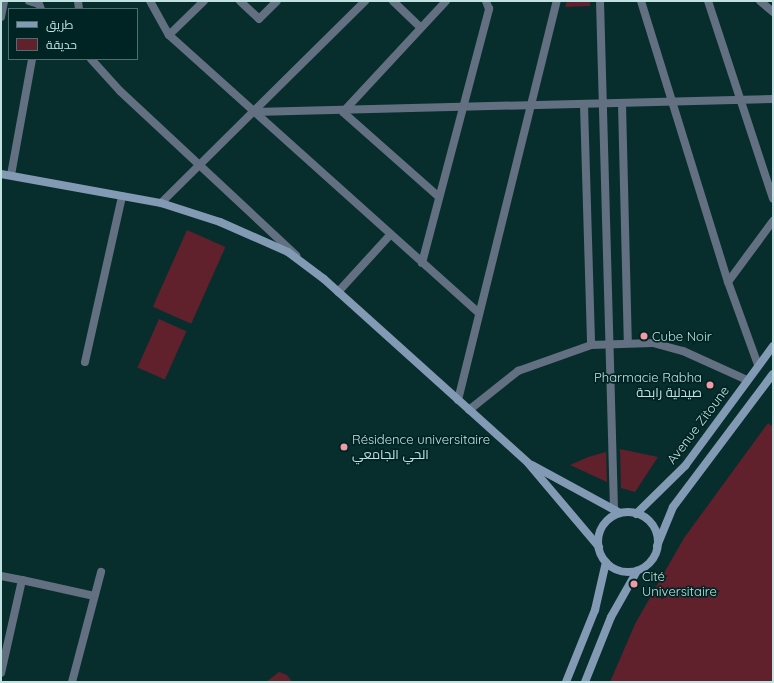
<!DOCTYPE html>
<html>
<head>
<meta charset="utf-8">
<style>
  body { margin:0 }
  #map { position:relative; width:774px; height:683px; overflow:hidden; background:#072e2d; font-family:Quicksand,Cairo,sans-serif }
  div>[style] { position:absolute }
  .green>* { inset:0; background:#60202c; transform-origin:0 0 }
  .street>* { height:8px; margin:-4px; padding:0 4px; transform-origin:4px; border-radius:4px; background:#627081 }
  .secondary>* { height:8px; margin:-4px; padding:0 4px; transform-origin:4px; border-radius:4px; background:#839ab5 }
  .secondary>.ring { margin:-4px; padding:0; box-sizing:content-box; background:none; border:8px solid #839ab5; border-radius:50% }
  .dots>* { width:11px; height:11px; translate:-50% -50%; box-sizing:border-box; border:2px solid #002423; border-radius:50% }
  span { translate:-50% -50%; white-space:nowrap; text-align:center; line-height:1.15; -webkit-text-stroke:3.5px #002423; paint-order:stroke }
  .poi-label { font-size:13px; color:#c1e2e1 }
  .left { translate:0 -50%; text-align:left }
  .right { translate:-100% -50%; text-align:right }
  .street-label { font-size:13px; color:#c1e2e1 }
  .frame { position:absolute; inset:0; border:2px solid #c1e2e1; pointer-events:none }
  .legend { position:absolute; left:8px; top:8px; width:130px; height:52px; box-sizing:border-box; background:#002423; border:1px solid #4d706f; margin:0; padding:5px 7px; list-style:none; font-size:12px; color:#c1e2e1 }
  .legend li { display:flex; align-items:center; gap:8px; height:20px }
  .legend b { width:20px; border:1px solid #4d706f }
</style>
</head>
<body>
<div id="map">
  <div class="green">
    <div style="clip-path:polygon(567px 1px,590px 1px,590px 6px,565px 7px)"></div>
    <div style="left:187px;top:230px;width:42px;height:84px;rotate:24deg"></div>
    <div style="left:159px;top:319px;width:30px;height:53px;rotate:24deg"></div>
    <div style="clip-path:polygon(768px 423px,773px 427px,773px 682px,610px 682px,635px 624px,684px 538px)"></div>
    <div style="clip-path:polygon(620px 449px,658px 457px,635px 492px,621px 488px)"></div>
    <div style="clip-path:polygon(606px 452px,607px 482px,570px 465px,588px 457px)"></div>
    <div style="clip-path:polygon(279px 672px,287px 675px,292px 682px,266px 682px)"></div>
  </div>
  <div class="street">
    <div style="left:29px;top:1px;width:10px;rotate:17deg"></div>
    <div style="left:39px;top:4px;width:5px;rotate:68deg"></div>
    <div style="left:78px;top:1px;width:8px;rotate:83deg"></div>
    <div style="left:150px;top:1px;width:39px;rotate:61deg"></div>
    <div style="left:169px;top:35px;width:416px;rotate:41.9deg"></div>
    <div style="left:240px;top:1px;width:26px;rotate:43deg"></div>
    <div style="left:259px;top:19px;width:25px;rotate:-45deg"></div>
    <div style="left:393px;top:1px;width:37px;rotate:44deg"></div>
    <div style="left:600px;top:1px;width:509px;rotate:88.42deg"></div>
    <div style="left:641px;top:1px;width:294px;rotate:72.8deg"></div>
    <div style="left:728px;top:282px;width:88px;rotate:70.1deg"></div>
    <div style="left:708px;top:1px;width:208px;rotate:71.8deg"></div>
    <div style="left:760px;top:1px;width:17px;rotate:40deg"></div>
    <div style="left:1px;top:17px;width:16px;rotate:-79deg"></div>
    <div style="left:169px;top:35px;width:49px;rotate:-44.2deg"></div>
    <div style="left:91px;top:59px;width:43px;rotate:47.8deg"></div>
    <div style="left:120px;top:91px;width:241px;rotate:43deg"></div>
    <div style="left:622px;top:104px;width:239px;rotate:88.6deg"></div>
    <div style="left:584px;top:105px;width:240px;rotate:88.3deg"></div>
    <div style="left:253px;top:112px;width:520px;rotate:-1.43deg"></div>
    <div style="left:11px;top:175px;width:118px;rotate:-79.7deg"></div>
    <div style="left:439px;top:197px;width:128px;rotate:-138.5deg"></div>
    <div style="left:343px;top:112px;width:151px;rotate:-47.1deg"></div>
    <div style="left:161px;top:203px;width:287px;rotate:-44.7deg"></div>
    <div style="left:422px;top:263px;width:263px;rotate:-75.2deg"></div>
    <div style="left:489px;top:9px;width:9px;rotate:-111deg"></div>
    <div style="left:728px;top:282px;width:76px;rotate:-53.6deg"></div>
    <div style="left:338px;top:292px;width:77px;rotate:-47.6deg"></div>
    <div style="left:85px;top:362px;width:170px;rotate:-77.4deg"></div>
    <div style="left:458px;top:400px;width:411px;rotate:-76.1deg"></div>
    <div style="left:469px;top:410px;width:63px;rotate:-38.5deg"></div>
    <div style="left:518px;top:371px;width:77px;rotate:-19.6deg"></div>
    <div style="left:591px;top:345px;width:62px;rotate:-1.8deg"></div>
    <div style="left:653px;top:343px;width:31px;rotate:15deg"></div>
    <div style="left:683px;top:351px;width:70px;rotate:24.4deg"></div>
    <div style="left:1px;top:576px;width:21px;rotate:11deg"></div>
    <div style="left:22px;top:580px;width:95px;rotate:102.7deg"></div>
    <div style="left:22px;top:580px;width:74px;rotate:12.5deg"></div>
    <div style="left:72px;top:682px;width:114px;rotate:-75.2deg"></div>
  </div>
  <div class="secondary">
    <div style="left:1px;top:174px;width:163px;rotate:10.3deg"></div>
    <div style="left:161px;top:203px;width:62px;rotate:17.9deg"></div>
    <div style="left:220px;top:222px;width:74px;rotate:23.8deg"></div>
    <div style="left:288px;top:252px;width:45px;rotate:36.9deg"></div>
    <div style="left:324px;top:279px;width:275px;rotate:42deg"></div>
    <div style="left:528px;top:463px;width:110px;rotate:49.8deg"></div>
    <div style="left:532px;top:465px;width:100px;rotate:28.6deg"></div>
    <div class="ring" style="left:598px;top:512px;width:52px;height:52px"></div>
    <div style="left:636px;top:514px;width:69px;rotate:-44.4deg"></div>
    <div style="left:685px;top:466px;width:149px;rotate:-53.7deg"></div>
    <div style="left:657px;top:546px;width:42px;rotate:-67.7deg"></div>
    <div style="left:673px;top:507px;width:166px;rotate:-53.1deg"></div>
    <div style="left:566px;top:682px;width:78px;rotate:-68.1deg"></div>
    <div style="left:595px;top:610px;width:49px;rotate:-77.1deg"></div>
    <div style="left:585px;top:682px;width:70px;rotate:-68.2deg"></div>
    <div style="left:611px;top:617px;width:53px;rotate:-60.5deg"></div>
  </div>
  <div class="dots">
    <div style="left:644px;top:336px;background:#f49aa4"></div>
    <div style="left:710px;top:385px;background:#f49aa4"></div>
    <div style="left:344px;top:447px;background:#f49aa4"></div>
    <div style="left:634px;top:584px;background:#f49aa4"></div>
  </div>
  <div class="poi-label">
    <span class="left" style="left:652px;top:336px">Cube Noir</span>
    <span class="right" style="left:702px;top:385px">Pharmacie Rabha<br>صيدلية رابحة</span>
    <span class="left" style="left:352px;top:447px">Résidence universitaire<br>الحي الجامعي</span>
    <span class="left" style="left:642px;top:584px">Cité<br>Universitaire</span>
  </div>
  <div class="street-label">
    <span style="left:698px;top:425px;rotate:-53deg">Avenue Zitoune</span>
  </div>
  <div class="frame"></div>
  <ul class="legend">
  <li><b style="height:5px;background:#839ab5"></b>طريق</li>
  <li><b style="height:11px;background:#60202c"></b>حديقة</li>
  </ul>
</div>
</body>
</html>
